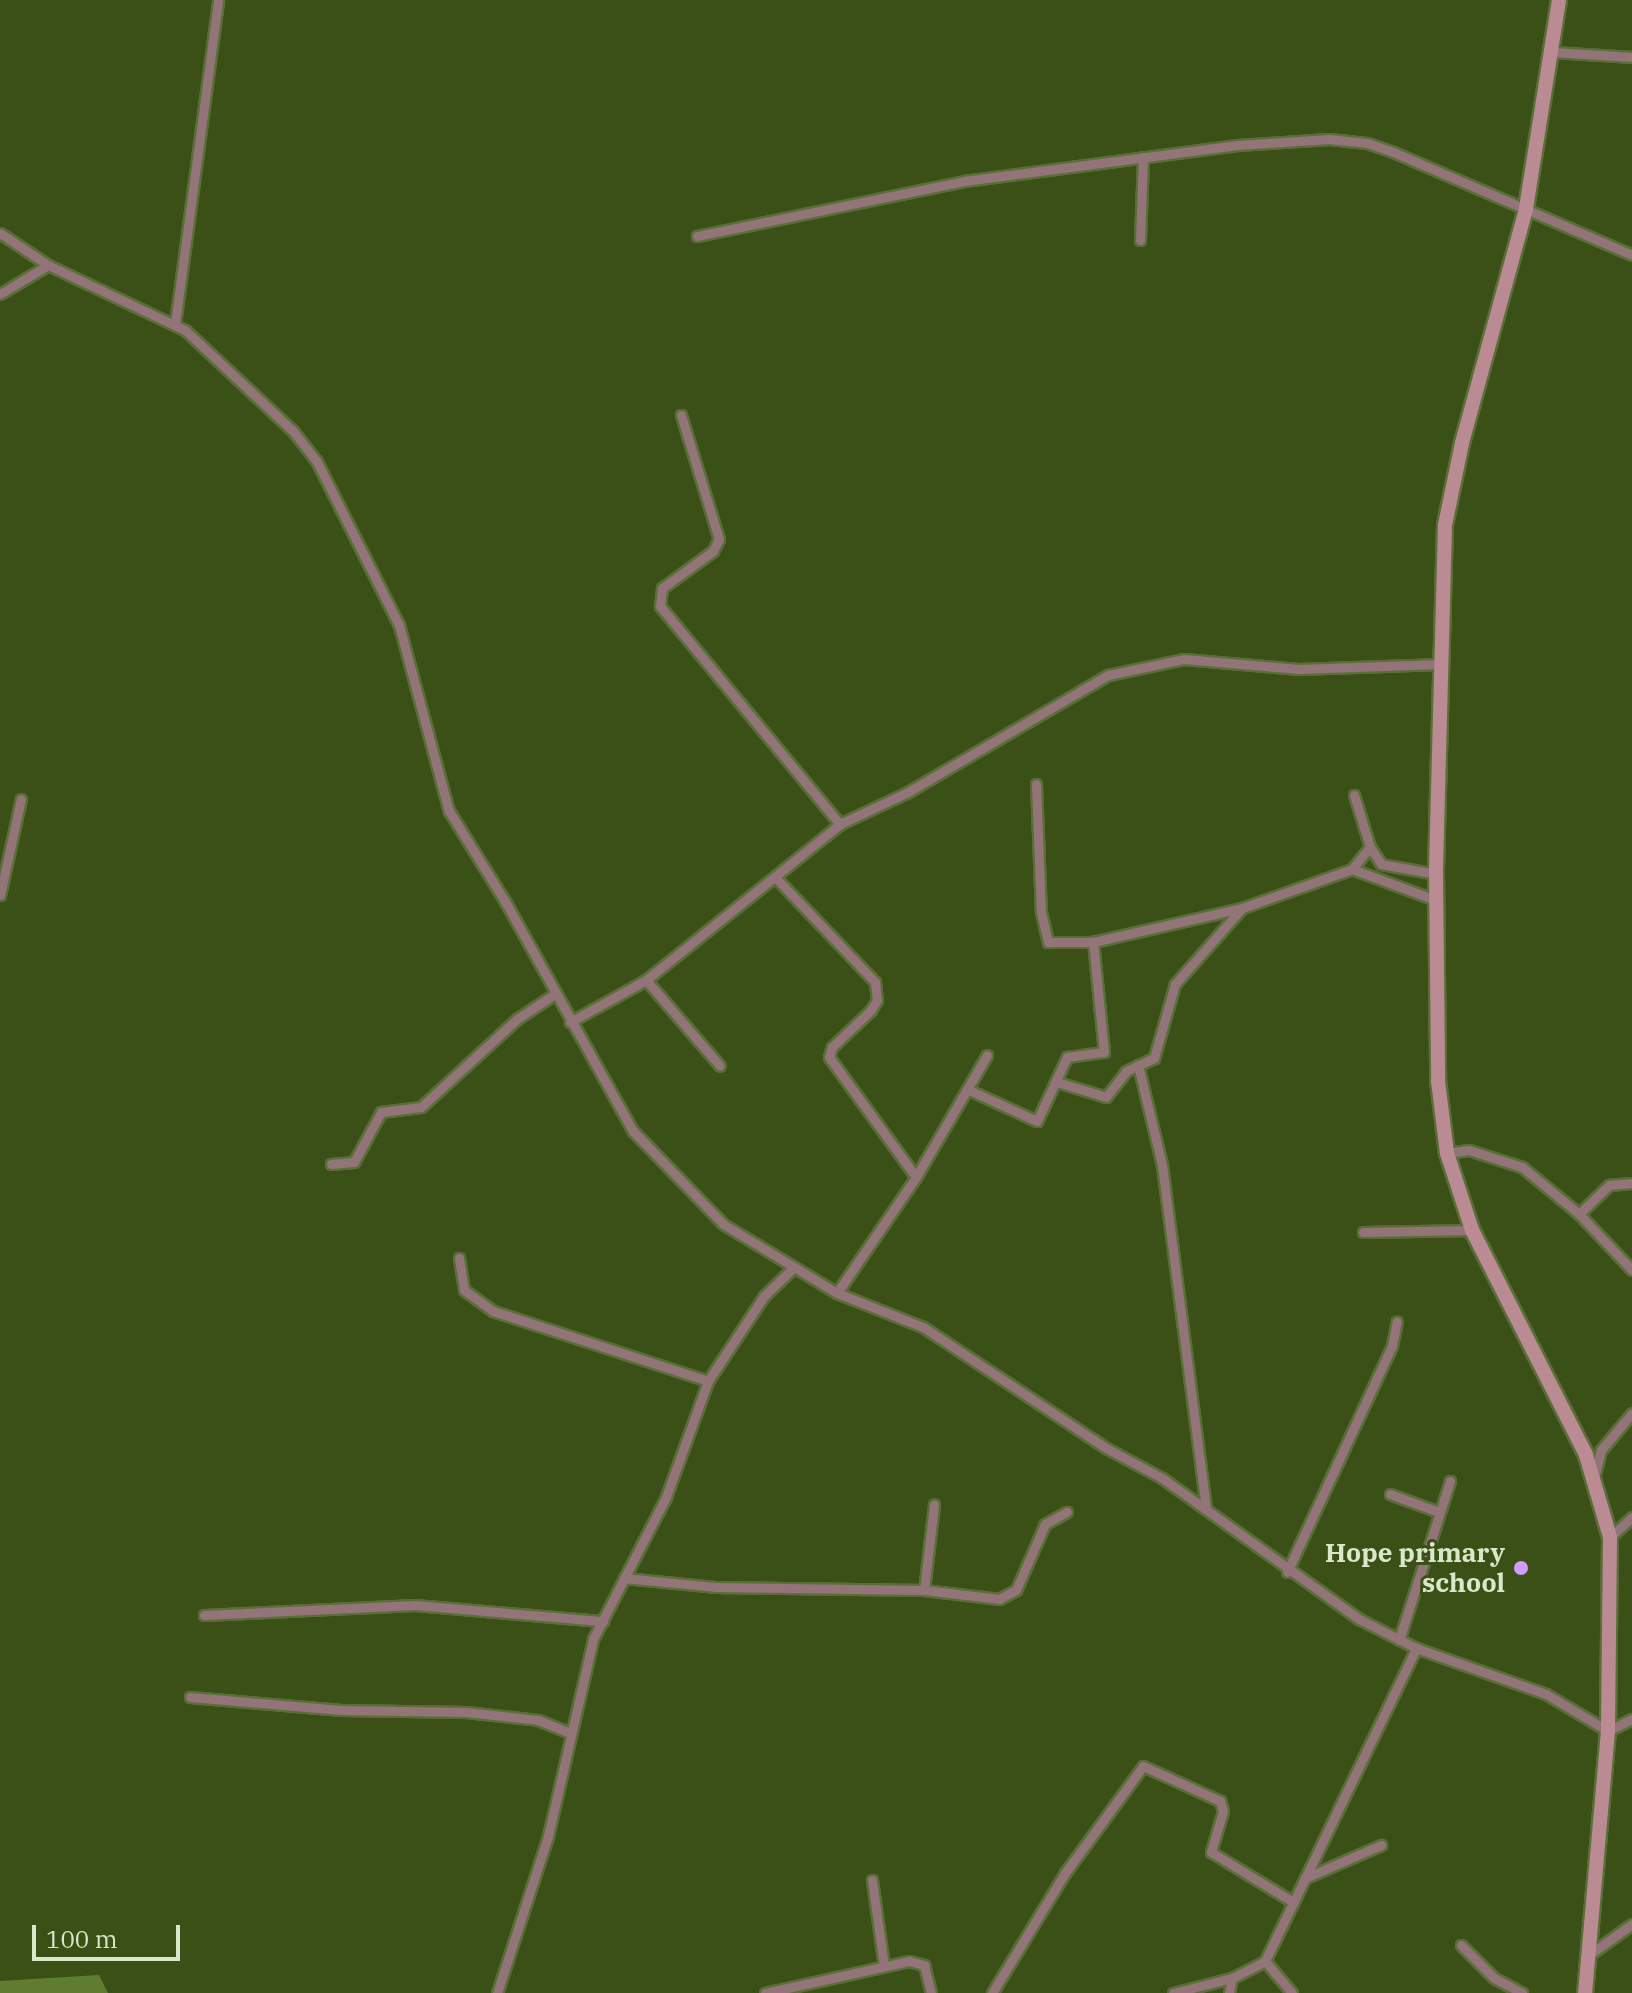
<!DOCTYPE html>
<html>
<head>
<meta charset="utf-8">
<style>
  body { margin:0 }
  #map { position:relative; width:1632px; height:1993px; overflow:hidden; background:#3b5016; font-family:"IBM Plex Serif",serif }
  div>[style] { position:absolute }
  .green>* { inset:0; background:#5f7c30 }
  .roads { filter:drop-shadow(2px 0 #5b6e3a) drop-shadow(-2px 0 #5b6e3a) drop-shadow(0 2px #5b6e3a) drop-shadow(0 -2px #5b6e3a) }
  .street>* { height:9px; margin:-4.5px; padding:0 4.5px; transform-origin:4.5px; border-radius:4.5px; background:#927479 }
  .secondary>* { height:14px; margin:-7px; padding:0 7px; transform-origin:7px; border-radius:7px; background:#bb8b94 }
  .dots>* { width:22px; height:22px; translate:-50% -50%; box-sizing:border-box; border:4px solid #3b5016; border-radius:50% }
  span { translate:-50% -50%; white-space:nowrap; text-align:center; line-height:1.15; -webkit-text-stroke:6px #3b5016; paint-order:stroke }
  .poi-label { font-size:26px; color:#dae7c9; font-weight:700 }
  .right { translate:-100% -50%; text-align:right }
  .scale { position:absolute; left:32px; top:1925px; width:148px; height:36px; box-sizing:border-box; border:4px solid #dae7c9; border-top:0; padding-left:10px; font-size:24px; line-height:28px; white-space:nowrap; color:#dae7c9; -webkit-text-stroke:6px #3b5016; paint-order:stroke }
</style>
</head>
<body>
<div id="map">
  <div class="green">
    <div style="clip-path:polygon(99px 1975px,108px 1993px,0 1993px,0 1981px)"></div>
  </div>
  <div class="roads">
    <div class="street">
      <div style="left:1553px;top:52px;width:79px;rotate:3.6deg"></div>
      <div style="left:0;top:233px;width:58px;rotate:33.7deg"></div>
      <div style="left:48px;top:265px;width:152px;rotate:25.4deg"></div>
      <div style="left:185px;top:330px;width:148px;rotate:43.1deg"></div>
      <div style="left:293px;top:431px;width:39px;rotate:52deg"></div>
      <div style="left:317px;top:462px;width:182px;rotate:63.3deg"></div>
      <div style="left:399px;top:625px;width:193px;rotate:75deg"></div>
      <div style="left:449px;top:811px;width:108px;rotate:58.2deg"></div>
      <div style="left:506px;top:903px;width:261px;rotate:60.9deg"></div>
      <div style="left:633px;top:1131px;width:129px;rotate:45.9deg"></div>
      <div style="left:723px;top:1224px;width:133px;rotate:31.2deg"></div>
      <div style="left:837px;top:1293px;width:92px;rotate:21.6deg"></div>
      <div style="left:923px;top:1327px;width:219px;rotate:33.5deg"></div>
      <div style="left:1106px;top:1448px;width:64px;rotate:28.2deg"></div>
      <div style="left:1162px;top:1478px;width:242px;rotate:35.6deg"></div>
      <div style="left:1359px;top:1619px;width:64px;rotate:27deg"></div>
      <div style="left:1416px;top:1648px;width:138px;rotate:19.5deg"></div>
      <div style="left:1546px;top:1694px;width:72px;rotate:30.8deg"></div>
      <div style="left:1608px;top:1731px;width:27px;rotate:-27deg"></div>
      <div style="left:697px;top:236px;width:273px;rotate:-11.6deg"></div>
      <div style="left:964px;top:181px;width:276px;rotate:-7.5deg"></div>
      <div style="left:1238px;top:145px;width:91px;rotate:-3.8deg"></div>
      <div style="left:1329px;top:139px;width:38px;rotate:6deg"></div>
      <div style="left:1367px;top:143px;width:28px;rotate:19deg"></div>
      <div style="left:1393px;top:152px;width:260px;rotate:23.3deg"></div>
      <div style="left:1140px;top:240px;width:83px;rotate:-87.9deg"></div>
      <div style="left:0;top:294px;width:56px;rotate:-31.1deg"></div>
      <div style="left:175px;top:324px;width:327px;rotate:-82.4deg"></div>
      <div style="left:681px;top:415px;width:130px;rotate:73deg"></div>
      <div style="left:719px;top:539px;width:13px;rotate:117deg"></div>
      <div style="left:713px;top:551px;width:63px;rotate:144deg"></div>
      <div style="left:662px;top:588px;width:18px;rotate:96deg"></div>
      <div style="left:660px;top:606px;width:283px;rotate:50.5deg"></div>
      <div style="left:1036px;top:784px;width:128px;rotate:87.8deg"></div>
      <div style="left:1041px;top:912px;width:31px;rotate:77deg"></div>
      <div style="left:1048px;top:942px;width:45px"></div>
      <div style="left:1093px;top:942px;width:153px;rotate:-12.9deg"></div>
      <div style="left:1242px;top:908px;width:117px;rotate:-19.5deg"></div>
      <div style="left:1352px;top:869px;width:92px;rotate:20.4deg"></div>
      <div style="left:1354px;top:795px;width:54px;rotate:72.9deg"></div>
      <div style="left:1370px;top:847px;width:20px;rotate:57deg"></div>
      <div style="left:1381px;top:864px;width:56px;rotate:10.3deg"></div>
      <div style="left:1352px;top:869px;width:28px;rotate:-51deg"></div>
      <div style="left:775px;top:877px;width:145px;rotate:46.4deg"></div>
      <div style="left:875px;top:982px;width:18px;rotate:84deg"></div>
      <div style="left:877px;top:1000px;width:12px;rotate:121deg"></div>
      <div style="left:871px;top:1010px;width:54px;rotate:136.5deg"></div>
      <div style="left:832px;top:1047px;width:10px;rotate:107deg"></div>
      <div style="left:829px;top:1057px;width:148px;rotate:54.1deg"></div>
      <div style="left:916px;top:1177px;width:140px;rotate:124.3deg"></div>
      <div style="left:0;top:895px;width:98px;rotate:-77.7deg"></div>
      <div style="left:646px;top:980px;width:113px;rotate:49.3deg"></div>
      <div style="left:570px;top:1022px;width:87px;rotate:-28.9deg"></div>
      <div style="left:646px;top:980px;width:249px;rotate:-38.8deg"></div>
      <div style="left:840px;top:824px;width:73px;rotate:-25.2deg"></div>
      <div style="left:906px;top:793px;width:234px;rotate:-30.3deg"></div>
      <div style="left:1108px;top:675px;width:78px;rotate:-11.9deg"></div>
      <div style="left:1184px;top:659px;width:115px;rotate:5deg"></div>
      <div style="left:1299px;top:669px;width:142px;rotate:-2deg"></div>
      <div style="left:1138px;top:1065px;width:103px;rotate:76.5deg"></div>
      <div style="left:1162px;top:1165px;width:346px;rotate:82.7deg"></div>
      <div style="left:1057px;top:1082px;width:51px;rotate:17deg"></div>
      <div style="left:1106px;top:1097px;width:33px;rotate:-52deg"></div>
      <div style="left:1126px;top:1071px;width:31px;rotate:-25deg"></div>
      <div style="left:1154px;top:1058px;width:77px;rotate:-74.2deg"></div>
      <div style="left:1175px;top:984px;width:101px;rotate:-48.6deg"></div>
      <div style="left:967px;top:1089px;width:77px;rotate:24.6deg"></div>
      <div style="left:1037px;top:1121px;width:71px;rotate:-64.9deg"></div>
      <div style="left:1067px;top:1057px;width:37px;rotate:-8deg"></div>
      <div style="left:1104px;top:1052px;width:111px;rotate:-95.7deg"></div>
      <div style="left:1447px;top:1153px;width:22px;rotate:-8deg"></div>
      <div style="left:1469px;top:1150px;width:56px;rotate:17.8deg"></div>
      <div style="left:1522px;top:1167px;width:74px;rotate:39.5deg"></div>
      <div style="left:1579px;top:1214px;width:77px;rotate:46.6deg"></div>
      <div style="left:331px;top:1164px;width:23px;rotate:-5deg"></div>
      <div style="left:354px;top:1162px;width:57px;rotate:-61.6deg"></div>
      <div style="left:381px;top:1112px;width:40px;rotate:-7.1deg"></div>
      <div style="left:421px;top:1107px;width:130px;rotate:-42.5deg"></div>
      <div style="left:517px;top:1019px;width:47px;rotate:-33.7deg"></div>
      <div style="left:916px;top:1177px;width:141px;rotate:-59.8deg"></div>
      <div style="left:1579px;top:1214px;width:42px;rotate:-44deg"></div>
      <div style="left:1609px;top:1185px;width:23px;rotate:-5deg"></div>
      <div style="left:1363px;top:1232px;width:109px;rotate:-1.1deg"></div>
      <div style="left:459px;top:1258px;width:32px;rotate:81deg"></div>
      <div style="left:464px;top:1290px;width:36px;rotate:36deg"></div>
      <div style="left:493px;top:1311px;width:226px;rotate:18deg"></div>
      <div style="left:1594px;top:1478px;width:29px;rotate:-76deg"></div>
      <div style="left:1601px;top:1450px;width:48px;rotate:-50deg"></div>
      <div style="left:1390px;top:1494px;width:52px;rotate:20.2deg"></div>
      <div style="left:1610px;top:1537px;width:30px;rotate:-42deg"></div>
      <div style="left:1287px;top:1572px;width:249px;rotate:-65.1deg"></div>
      <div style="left:1392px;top:1346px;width:25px;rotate:-79deg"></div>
      <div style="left:624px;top:1578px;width:91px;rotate:5.6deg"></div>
      <div style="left:715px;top:1587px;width:209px;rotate:0.8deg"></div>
      <div style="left:924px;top:1590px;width:76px;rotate:6.8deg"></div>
      <div style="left:999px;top:1599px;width:19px;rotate:-28deg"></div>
      <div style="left:1016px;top:1590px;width:72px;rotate:-66.3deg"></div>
      <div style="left:1045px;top:1524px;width:25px;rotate:-29deg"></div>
      <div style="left:924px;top:1590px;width:86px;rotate:-83.3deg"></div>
      <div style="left:204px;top:1615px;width:211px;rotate:-2.7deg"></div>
      <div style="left:415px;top:1605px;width:189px;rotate:4.9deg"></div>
      <div style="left:1399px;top:1640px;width:167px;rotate:-72.2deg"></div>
      <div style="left:190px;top:1697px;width:152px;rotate:4.9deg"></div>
      <div style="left:341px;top:1710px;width:125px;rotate:0.9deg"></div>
      <div style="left:466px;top:1712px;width:72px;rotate:6.3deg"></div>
      <div style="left:538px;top:1720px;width:35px;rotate:22deg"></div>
      <div style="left:1305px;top:1878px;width:83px;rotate:-23.5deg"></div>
      <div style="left:872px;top:1880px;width:87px;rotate:82.1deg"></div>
      <div style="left:1461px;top:1945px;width:47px;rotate:45deg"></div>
      <div style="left:1494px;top:1978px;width:32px;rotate:28deg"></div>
      <div style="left:1589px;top:1955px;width:53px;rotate:-35.8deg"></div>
      <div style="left:1265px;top:1961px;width:42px;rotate:49.8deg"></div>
      <div style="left:497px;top:1993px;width:165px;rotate:-72deg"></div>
      <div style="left:548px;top:1836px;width:202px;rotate:-77.1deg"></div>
      <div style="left:593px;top:1639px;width:160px;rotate:-62.8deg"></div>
      <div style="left:666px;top:1497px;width:123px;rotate:-70.1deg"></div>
      <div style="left:708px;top:1381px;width:102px;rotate:-56.6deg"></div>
      <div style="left:764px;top:1296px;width:40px;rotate:-44deg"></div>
      <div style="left:765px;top:1993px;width:148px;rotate:-12.5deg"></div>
      <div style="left:909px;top:1961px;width:16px;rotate:15deg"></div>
      <div style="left:924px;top:1965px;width:29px;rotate:76deg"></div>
      <div style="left:992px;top:1993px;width:140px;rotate:-58.7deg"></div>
      <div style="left:1065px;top:1873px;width:132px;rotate:-53.9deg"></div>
      <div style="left:1143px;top:1766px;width:85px;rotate:24.4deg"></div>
      <div style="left:1220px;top:1801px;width:10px;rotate:73deg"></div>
      <div style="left:1223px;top:1811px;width:43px;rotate:106.3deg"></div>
      <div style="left:1211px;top:1852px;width:92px;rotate:31.3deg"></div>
      <div style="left:1173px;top:1993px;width:61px;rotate:-14.3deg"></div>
      <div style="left:1229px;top:1993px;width:15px;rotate:-79deg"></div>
      <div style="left:1232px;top:1978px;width:37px;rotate:-27deg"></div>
      <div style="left:1265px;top:1961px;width:348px;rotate:-64.2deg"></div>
    </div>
    <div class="secondary">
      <div style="left:1559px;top:0;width:212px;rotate:99deg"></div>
      <div style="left:1526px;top:209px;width:243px;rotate:105.3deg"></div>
      <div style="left:1462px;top:443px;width:84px;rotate:101.7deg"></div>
      <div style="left:1445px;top:525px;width:349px;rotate:91.5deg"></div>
      <div style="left:1436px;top:874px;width:207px;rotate:89.4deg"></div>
      <div style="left:1438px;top:1081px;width:73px;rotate:82.9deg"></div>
      <div style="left:1447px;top:1153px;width:81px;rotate:72deg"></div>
      <div style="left:1472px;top:1230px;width:252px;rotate:63.1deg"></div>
      <div style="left:1586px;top:1455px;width:85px;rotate:73.7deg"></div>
      <div style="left:1610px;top:1537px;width:194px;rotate:90.6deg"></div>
      <div style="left:1608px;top:1731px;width:263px;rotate:95deg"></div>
    </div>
  </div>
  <div class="dots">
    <div style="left:1521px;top:1568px;background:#cf9dff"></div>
  </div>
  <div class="poi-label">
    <span class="right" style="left:1505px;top:1568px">Hope primary<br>school</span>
  </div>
  <div class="scale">100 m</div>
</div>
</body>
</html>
